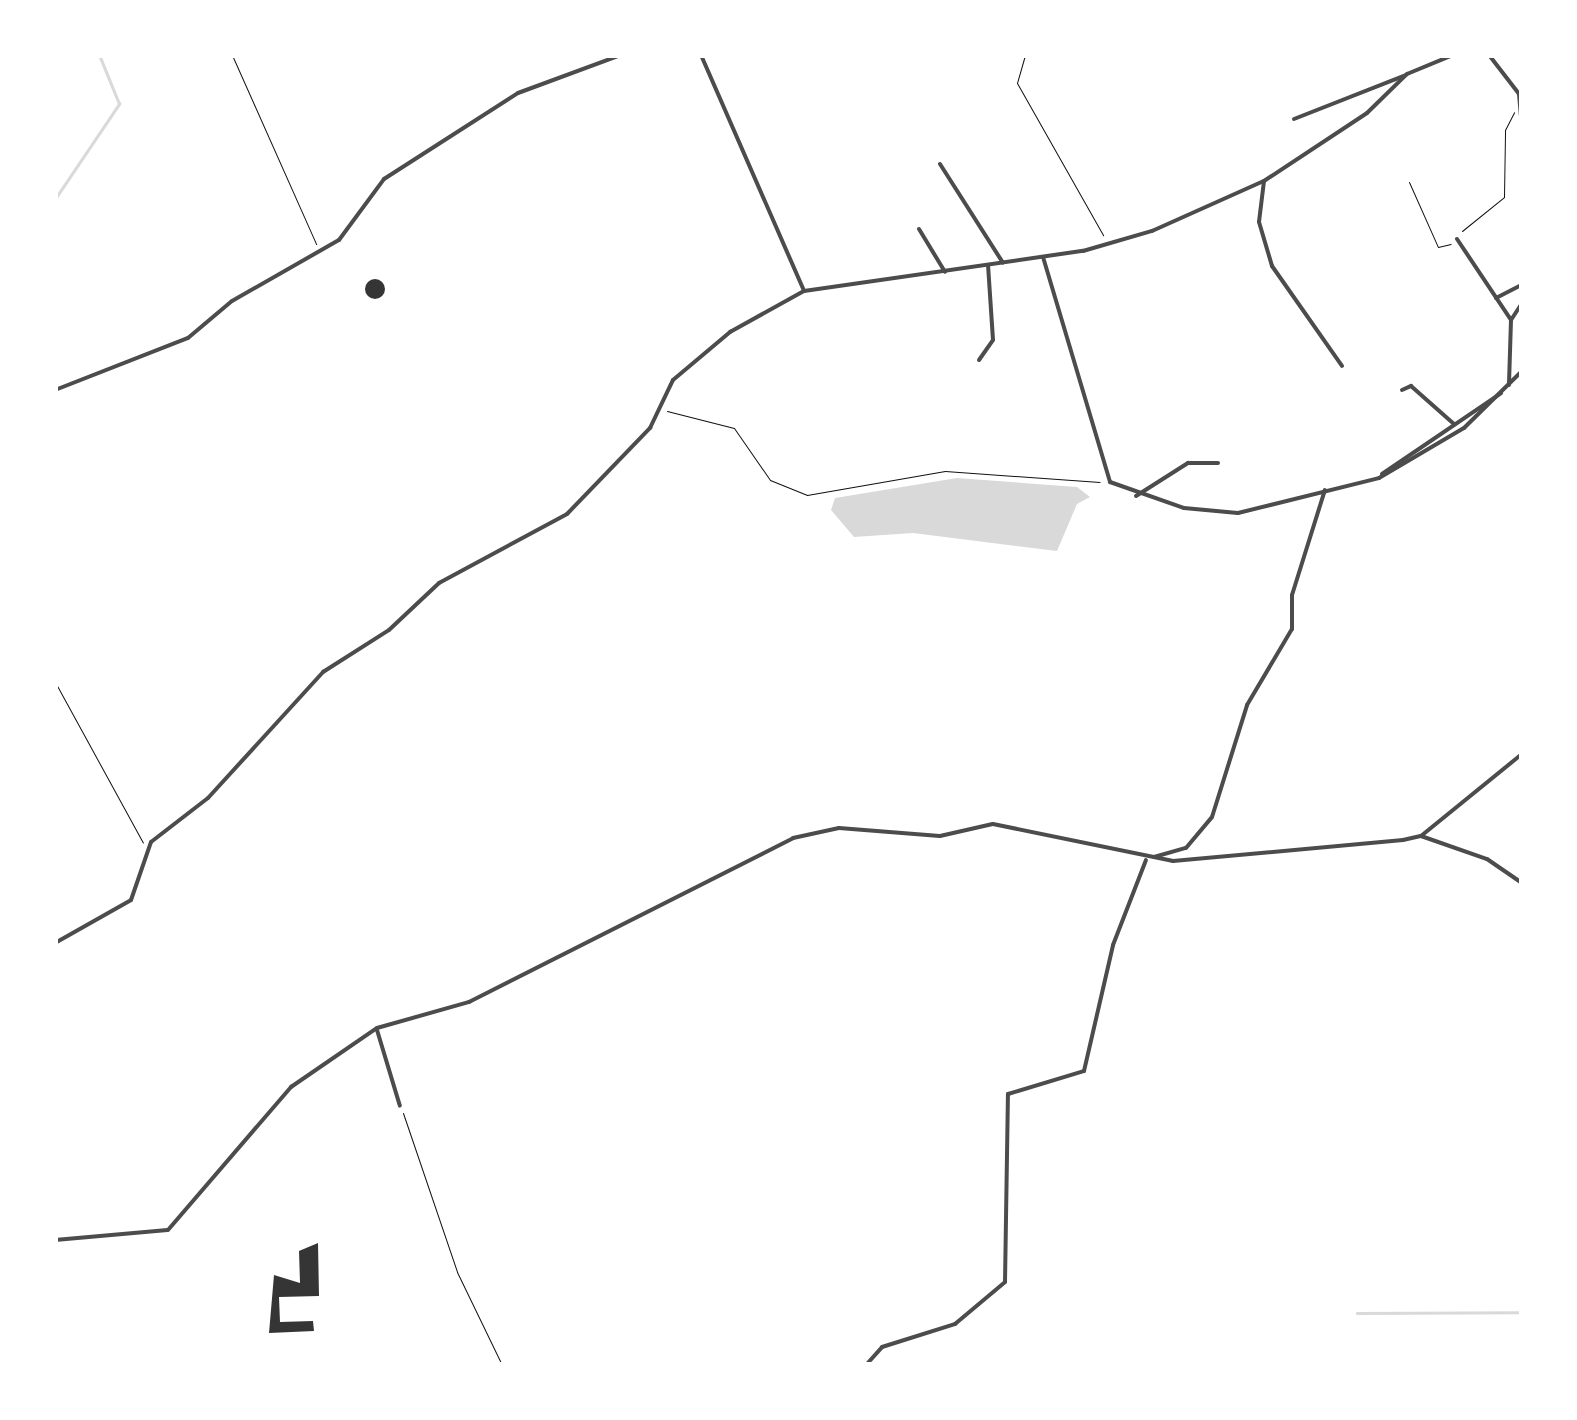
<!DOCTYPE html>
<html>
<head>
<meta charset="utf-8">
<style>
  body { margin:0 }
  #map { position:relative; width:1577px; height:1420px; overflow:hidden; background:#fff; font-family:"Nunito Sans",sans-serif }
  div>[style] { position:absolute }
  .water>* { inset:0; background:#d9d9d9 }
  .stream>* { height:2.5px; margin:-1.25px; padding:0 1.25px; transform-origin:1.25px; border-radius:1.25px; background:#d9d9d9 }
  .building>* { inset:0; background:#353535 }
  .round { border-radius:50% }
  .path>* { height:1px; margin:-0.5px; padding:0 0.5px; transform-origin:0.5px; border-radius:0.5px; background:#111 }
  .minor>* { height:4px; margin:-2px; padding:0 2px; transform-origin:2px; border-radius:2px; background:#4c4c4c }
  span { translate:-50% -50%; white-space:nowrap; text-align:center; line-height:1.15; -webkit-text-stroke:10px #fff; paint-order:stroke }
  .frame { position:absolute; inset:0; border:58px solid #fff; pointer-events:none }
</style>
</head>
<body>
<div id="map">
  <div class="water">
    <div style="clip-path:polygon(957px 478px,1077px 487px,1090px 497px,1077px 504px,1057px 551px,913px 533px,854px 537px,831px 510px,835px 498px)"></div>
  </div>
  <div class="stream">
    <div style="left:55px;top:199px;width:115px;rotate:-56deg"></div>
    <div style="left:119px;top:104px;width:53px;rotate:-112.2deg"></div>
    <div style="left:1357px;top:1313px;width:165px;rotate:-0.3deg"></div>
  </div>
  <div class="building">
    <div class="round" style="left:365px;top:279px;width:20px;height:20px"></div>
    <div style="clip-path:polygon(318px 1243px,319px 1296px,279px 1297px,280px 1322px,313px 1321px,314px 1331px,269px 1333px,274px 1275px,300px 1283px,299px 1251px)"></div>
  </div>
  <div class="path">
    <div style="left:232px;top:55px;width:207px;rotate:66deg"></div>
    <div style="left:1025px;top:55px;width:29px;rotate:106deg"></div>
    <div style="left:1017px;top:83px;width:175px;rotate:60.5deg"></div>
    <div style="left:1409px;top:182px;width:71px;rotate:66deg"></div>
    <div style="left:1438px;top:247px;width:13px;rotate:-13deg"></div>
    <div style="left:1462px;top:231px;width:54px;rotate:-39deg"></div>
    <div style="left:1504px;top:197px;width:67px;rotate:-89.1deg"></div>
    <div style="left:1505px;top:130px;width:20px;rotate:-63deg"></div>
    <div style="left:667px;top:411px;width:69px;rotate:14.2deg"></div>
    <div style="left:734px;top:428px;width:63px;rotate:55.3deg"></div>
    <div style="left:770px;top:480px;width:40px;rotate:22deg"></div>
    <div style="left:807px;top:495px;width:140px;rotate:-9.9deg"></div>
    <div style="left:945px;top:471px;width:155px;rotate:4.1deg"></div>
    <div style="left:55px;top:682px;width:183px;rotate:61.3deg"></div>
    <div style="left:403px;top:1113px;width:168px;rotate:71.2deg"></div>
    <div style="left:457px;top:1272px;width:103px;rotate:64.2deg"></div>
  </div>
  <div class="minor">
    <div style="left:701px;top:55px;width:257px;rotate:66.4deg"></div>
    <div style="left:1489px;top:55px;width:49px;rotate:52.4deg"></div>
    <div style="left:1519px;top:94px;width:32px;rotate:85deg"></div>
    <div style="left:1294px;top:119px;width:120px;rotate:-21.4deg"></div>
    <div style="left:940px;top:164px;width:117px;rotate:57.5deg"></div>
    <div style="left:1264px;top:181px;width:41px;rotate:97deg"></div>
    <div style="left:1259px;top:222px;width:46px;rotate:73.5deg"></div>
    <div style="left:1272px;top:266px;width:122px;rotate:55deg"></div>
    <div style="left:919px;top:229px;width:50px;rotate:58.8deg"></div>
    <div style="left:1457px;top:239px;width:97px;rotate:56.3deg"></div>
    <div style="left:1511px;top:320px;width:65px;rotate:91.8deg"></div>
    <div style="left:1043px;top:257px;width:235px;rotate:73.4deg"></div>
    <div style="left:1110px;top:482px;width:78px;rotate:19.4deg"></div>
    <div style="left:1184px;top:508px;width:54px;rotate:5.3deg"></div>
    <div style="left:1238px;top:513px;width:145px;rotate:-13.9deg"></div>
    <div style="left:1379px;top:478px;width:99px;rotate:-30.5deg"></div>
    <div style="left:1464px;top:428px;width:81px;rotate:-44.5deg"></div>
    <div style="left:1496px;top:298px;width:29px;rotate:-27deg"></div>
    <div style="left:1511px;top:320px;width:20px;rotate:-57deg"></div>
    <div style="left:979px;top:360px;width:24px;rotate:-55deg"></div>
    <div style="left:993px;top:340px;width:75px;rotate:-93.8deg"></div>
    <div style="left:55px;top:390px;width:143px;rotate:-21.4deg"></div>
    <div style="left:188px;top:338px;width:57px;rotate:-40.1deg"></div>
    <div style="left:232px;top:301px;width:123px;rotate:-29.7deg"></div>
    <div style="left:339px;top:240px;width:76px;rotate:-53.6deg"></div>
    <div style="left:384px;top:179px;width:159px;rotate:-32.7deg"></div>
    <div style="left:518px;top:93px;width:110px;rotate:-20.3deg"></div>
    <div style="left:1402px;top:390px;width:10px;rotate:-24deg"></div>
    <div style="left:1411px;top:386px;width:57px;rotate:41.5deg"></div>
    <div style="left:1382px;top:474px;width:144px;rotate:-34.2deg"></div>
    <div style="left:1136px;top:496px;width:62px;rotate:-32.4deg"></div>
    <div style="left:1188px;top:463px;width:30px"></div>
    <div style="left:1421px;top:836px;width:70px;rotate:19.2deg"></div>
    <div style="left:1487px;top:859px;width:42px;rotate:34.4deg"></div>
    <div style="left:1154px;top:857px;width:33px;rotate:-16deg"></div>
    <div style="left:1186px;top:848px;width:40px;rotate:-50deg"></div>
    <div style="left:1212px;top:817px;width:117px;rotate:-72.6deg"></div>
    <div style="left:1247px;top:705px;width:88px;rotate:-59.4deg"></div>
    <div style="left:1292px;top:629px;width:34px;rotate:-90deg"></div>
    <div style="left:1292px;top:595px;width:110px;rotate:-72.6deg"></div>
    <div style="left:55px;top:943px;width:87px;rotate:-29.5deg"></div>
    <div style="left:131px;top:900px;width:61px;rotate:-71deg"></div>
    <div style="left:151px;top:842px;width:72px;rotate:-37.7deg"></div>
    <div style="left:208px;top:798px;width:171px;rotate:-47.6deg"></div>
    <div style="left:323px;top:672px;width:78px;rotate:-32.5deg"></div>
    <div style="left:389px;top:630px;width:69px;rotate:-43.2deg"></div>
    <div style="left:439px;top:583px;width:145px;rotate:-28.3deg"></div>
    <div style="left:567px;top:514px;width:120px;rotate:-46deg"></div>
    <div style="left:650px;top:428px;width:53px;rotate:-64.4deg"></div>
    <div style="left:673px;top:380px;width:75px;rotate:-40.1deg"></div>
    <div style="left:730px;top:332px;width:85px;rotate:-29deg"></div>
    <div style="left:804px;top:291px;width:282px;rotate:-8.2deg"></div>
    <div style="left:1083px;top:251px;width:72px;rotate:-16.2deg"></div>
    <div style="left:1152px;top:231px;width:123px;rotate:-24.1deg"></div>
    <div style="left:1264px;top:181px;width:123px;rotate:-33.4deg"></div>
    <div style="left:1367px;top:113px;width:56px;rotate:-44.3deg"></div>
    <div style="left:1407px;top:74px;width:50px;rotate:-22.4deg"></div>
    <div style="left:377px;top:1030px;width:79px;rotate:73.2deg"></div>
    <div style="left:55px;top:1240px;width:113px;rotate:-5.1deg"></div>
    <div style="left:168px;top:1230px;width:189px;rotate:-49.3deg"></div>
    <div style="left:291px;top:1087px;width:104px;rotate:-34.5deg"></div>
    <div style="left:377px;top:1028px;width:96px;rotate:-15.8deg"></div>
    <div style="left:469px;top:1002px;width:363px;rotate:-26.8deg"></div>
    <div style="left:793px;top:838px;width:47px;rotate:-12.3deg"></div>
    <div style="left:839px;top:828px;width:101px;rotate:4.5deg"></div>
    <div style="left:940px;top:836px;width:54px;rotate:-12.8deg"></div>
    <div style="left:993px;top:824px;width:184px;rotate:11.6deg"></div>
    <div style="left:1173px;top:861px;width:231px;rotate:-5.2deg"></div>
    <div style="left:1403px;top:840px;width:18px;rotate:-13deg"></div>
    <div style="left:1421px;top:836px;width:130px;rotate:-39.1deg"></div>
    <div style="left:866px;top:1365px;width:24px;rotate:-48deg"></div>
    <div style="left:882px;top:1347px;width:77px;rotate:-17.5deg"></div>
    <div style="left:955px;top:1324px;width:65px;rotate:-40deg"></div>
    <div style="left:1005px;top:1282px;width:188px;rotate:-89.1deg"></div>
    <div style="left:1008px;top:1094px;width:79px;rotate:-16.8deg"></div>
    <div style="left:1084px;top:1071px;width:129px;rotate:-77deg"></div>
    <div style="left:1113px;top:945px;width:91px;rotate:-68.8deg"></div>
  </div>
  <div class="frame"></div>
</div>
</body>
</html>
